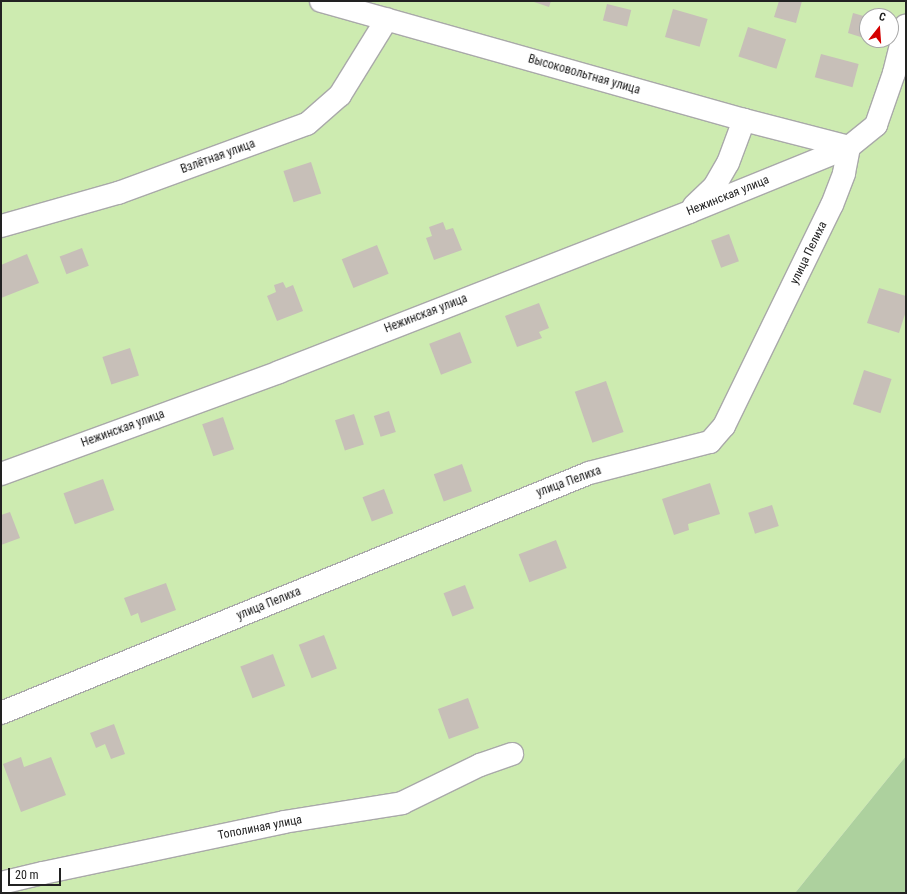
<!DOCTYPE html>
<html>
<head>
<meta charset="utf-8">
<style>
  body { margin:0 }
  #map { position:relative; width:907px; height:894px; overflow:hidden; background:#f2efe9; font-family:"Roboto Condensed",sans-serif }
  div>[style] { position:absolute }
  .grass>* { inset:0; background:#cdebb0 }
  .forest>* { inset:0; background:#add19e }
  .building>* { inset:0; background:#c7bfb8; transform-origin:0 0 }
  .roads { filter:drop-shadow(1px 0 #a9a9a9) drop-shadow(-1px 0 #a9a9a9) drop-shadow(0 1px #a9a9a9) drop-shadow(0 -1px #a9a9a9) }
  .minor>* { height:22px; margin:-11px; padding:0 11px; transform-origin:11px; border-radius:11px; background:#fff }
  span { translate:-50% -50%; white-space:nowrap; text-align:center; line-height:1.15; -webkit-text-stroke:4px #fff; paint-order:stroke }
  .street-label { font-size:12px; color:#222 }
  .frame { position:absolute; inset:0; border:2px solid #222; pointer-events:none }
  .north { position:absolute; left:859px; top:8px; width:40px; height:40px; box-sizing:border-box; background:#fff; border:1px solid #a7a7a7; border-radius:50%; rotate:17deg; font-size:11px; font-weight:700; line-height:16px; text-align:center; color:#222 }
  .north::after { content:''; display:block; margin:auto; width:14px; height:18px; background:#d40000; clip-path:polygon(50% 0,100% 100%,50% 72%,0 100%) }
  .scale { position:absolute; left:8px; top:868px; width:53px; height:18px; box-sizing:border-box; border:2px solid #222; border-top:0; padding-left:5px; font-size:12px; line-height:14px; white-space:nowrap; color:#222; -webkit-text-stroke:3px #fff; paint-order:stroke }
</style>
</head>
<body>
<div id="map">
  <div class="grass">
    <div style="clip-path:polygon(evenodd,1px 1px,906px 1px,906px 756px,795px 893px,1px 893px,1px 1px,867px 16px,891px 16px,891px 40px,867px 40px,867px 16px)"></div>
  </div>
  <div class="forest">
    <div style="clip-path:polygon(906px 756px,906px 893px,795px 893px)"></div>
  </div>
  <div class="building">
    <div style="clip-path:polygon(531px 1px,551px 1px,549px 7px)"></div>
    <div style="clip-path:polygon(779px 1px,802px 1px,796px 23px,774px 17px)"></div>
    <div style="left:607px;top:4px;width:25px;height:17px;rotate:14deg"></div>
    <div style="left:673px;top:9px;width:36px;height:29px;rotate:16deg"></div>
    <div style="clip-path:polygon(853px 13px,867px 17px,867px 39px,848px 33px)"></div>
    <div style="left:748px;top:27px;width:40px;height:31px;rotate:18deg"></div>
    <div style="left:821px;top:54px;width:39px;height:24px;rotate:15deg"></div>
    <div style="left:311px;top:162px;width:33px;height:29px;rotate:72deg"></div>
    <div style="clip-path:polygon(443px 222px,446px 230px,453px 228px,462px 250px,434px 260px,426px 238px,432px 236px,429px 227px)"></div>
    <div style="left:729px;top:234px;width:29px;height:19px;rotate:70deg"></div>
    <div style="left:377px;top:245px;width:31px;height:38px;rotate:68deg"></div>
    <div style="left:82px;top:248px;width:19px;height:24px;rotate:69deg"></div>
    <div style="clip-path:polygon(27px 254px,39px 283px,1px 298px,1px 265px)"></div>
    <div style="clip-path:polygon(283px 282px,286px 288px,293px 285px,303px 311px,277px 321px,267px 296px,276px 292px,274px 285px)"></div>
    <div style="clip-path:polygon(879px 288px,906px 296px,906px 311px,899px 333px,867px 323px)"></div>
    <div style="clip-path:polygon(539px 303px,549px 328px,539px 332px,542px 338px,517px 347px,505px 316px)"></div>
    <div style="left:460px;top:332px;width:33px;height:33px;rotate:69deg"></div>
    <div style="left:130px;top:348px;width:29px;height:29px;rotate:72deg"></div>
    <div style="left:864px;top:370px;width:29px;height:36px;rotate:18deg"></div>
    <div style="left:606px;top:381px;width:54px;height:33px;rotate:71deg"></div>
    <div style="left:389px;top:411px;width:22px;height:16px;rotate:72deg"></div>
    <div style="left:354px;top:414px;width:32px;height:20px;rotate:72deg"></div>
    <div style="left:223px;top:417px;width:34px;height:22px;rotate:71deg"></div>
    <div style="left:462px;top:464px;width:29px;height:30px;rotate:70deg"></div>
    <div style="left:103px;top:479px;width:33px;height:42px;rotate:70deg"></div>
    <div style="clip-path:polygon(710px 483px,720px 514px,688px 524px,689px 530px,674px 535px,662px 499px)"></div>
    <div style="left:384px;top:489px;width:26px;height:23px;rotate:69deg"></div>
    <div style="left:772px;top:505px;width:22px;height:25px;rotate:72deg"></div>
    <div style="clip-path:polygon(10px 512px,20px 538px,1px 545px,1px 515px)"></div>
    <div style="left:556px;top:540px;width:30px;height:40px;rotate:69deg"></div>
    <div style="clip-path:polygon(166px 583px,176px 610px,141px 623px,138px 613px,131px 616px,124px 598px)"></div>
    <div style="left:465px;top:585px;width:25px;height:23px;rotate:69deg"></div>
    <div style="left:324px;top:635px;width:36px;height:27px;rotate:69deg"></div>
    <div style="left:273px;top:654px;width:34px;height:35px;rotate:69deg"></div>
    <div style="left:468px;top:698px;width:32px;height:32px;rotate:70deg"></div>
    <div style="clip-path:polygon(114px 724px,125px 754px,111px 759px,105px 744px,96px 748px,90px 733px)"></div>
    <div style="clip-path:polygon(21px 757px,24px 767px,51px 757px,66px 795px,21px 812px,3px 764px)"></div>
  </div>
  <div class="roads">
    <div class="minor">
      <div style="left:321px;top:1px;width:439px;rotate:15.7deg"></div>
      <div style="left:744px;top:120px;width:108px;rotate:14.4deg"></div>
      <div style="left:694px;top:206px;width:28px;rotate:-44deg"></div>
      <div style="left:714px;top:187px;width:28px;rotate:-60deg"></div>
      <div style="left:728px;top:163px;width:46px;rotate:-69.6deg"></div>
      <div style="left:1px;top:226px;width:122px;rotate:-15.8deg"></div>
      <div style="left:118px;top:193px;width:201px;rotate:-20.1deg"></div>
      <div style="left:307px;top:124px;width:44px;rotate:-41.3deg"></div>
      <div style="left:340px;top:95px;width:89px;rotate:-58.3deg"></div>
      <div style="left:1px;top:474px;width:296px;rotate:-20.1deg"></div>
      <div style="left:279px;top:372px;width:440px;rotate:-21.3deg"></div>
      <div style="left:689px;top:212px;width:173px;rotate:-22.1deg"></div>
      <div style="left:849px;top:147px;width:35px;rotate:-39deg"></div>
      <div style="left:876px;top:125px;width:55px;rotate:-70.9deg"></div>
      <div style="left:894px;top:73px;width:49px;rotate:-76deg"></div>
      <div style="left:1px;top:713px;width:635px;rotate:-22.2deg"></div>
      <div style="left:589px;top:473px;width:125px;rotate:-14.4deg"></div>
      <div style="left:710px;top:442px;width:21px;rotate:-49deg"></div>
      <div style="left:724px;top:426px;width:246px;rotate:-64deg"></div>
      <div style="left:832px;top:205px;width:34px;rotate:-69deg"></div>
      <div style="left:844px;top:173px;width:26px;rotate:-79deg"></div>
      <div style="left:1px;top:883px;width:43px;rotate:-13.4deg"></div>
      <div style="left:43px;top:873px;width:246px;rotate:-11.9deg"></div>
      <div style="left:284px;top:822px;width:120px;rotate:-9.1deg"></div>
      <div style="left:402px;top:803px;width:87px;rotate:-26deg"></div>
      <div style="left:480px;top:765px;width:34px;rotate:-19deg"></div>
    </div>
  </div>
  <div class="street-label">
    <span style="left:584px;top:75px;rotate:16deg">Высоковольтная улица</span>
    <span style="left:218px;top:157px;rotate:-20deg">Взлётная улица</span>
    <span style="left:728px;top:196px;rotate:-22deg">Нежинская улица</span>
    <span style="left:809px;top:253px;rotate:-64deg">улица Пелиха</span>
    <span style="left:426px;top:314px;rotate:-21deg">Нежинская улица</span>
    <span style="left:123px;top:429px;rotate:-20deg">Нежинская улица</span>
    <span style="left:569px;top:482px;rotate:-20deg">улица Пелиха</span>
    <span style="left:269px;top:604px;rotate:-22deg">улица Пелиха</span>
    <span style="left:260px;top:828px;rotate:-11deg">Тополиная улица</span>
  </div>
  <div class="frame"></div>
  <div class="north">С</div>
  <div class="scale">20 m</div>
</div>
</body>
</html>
